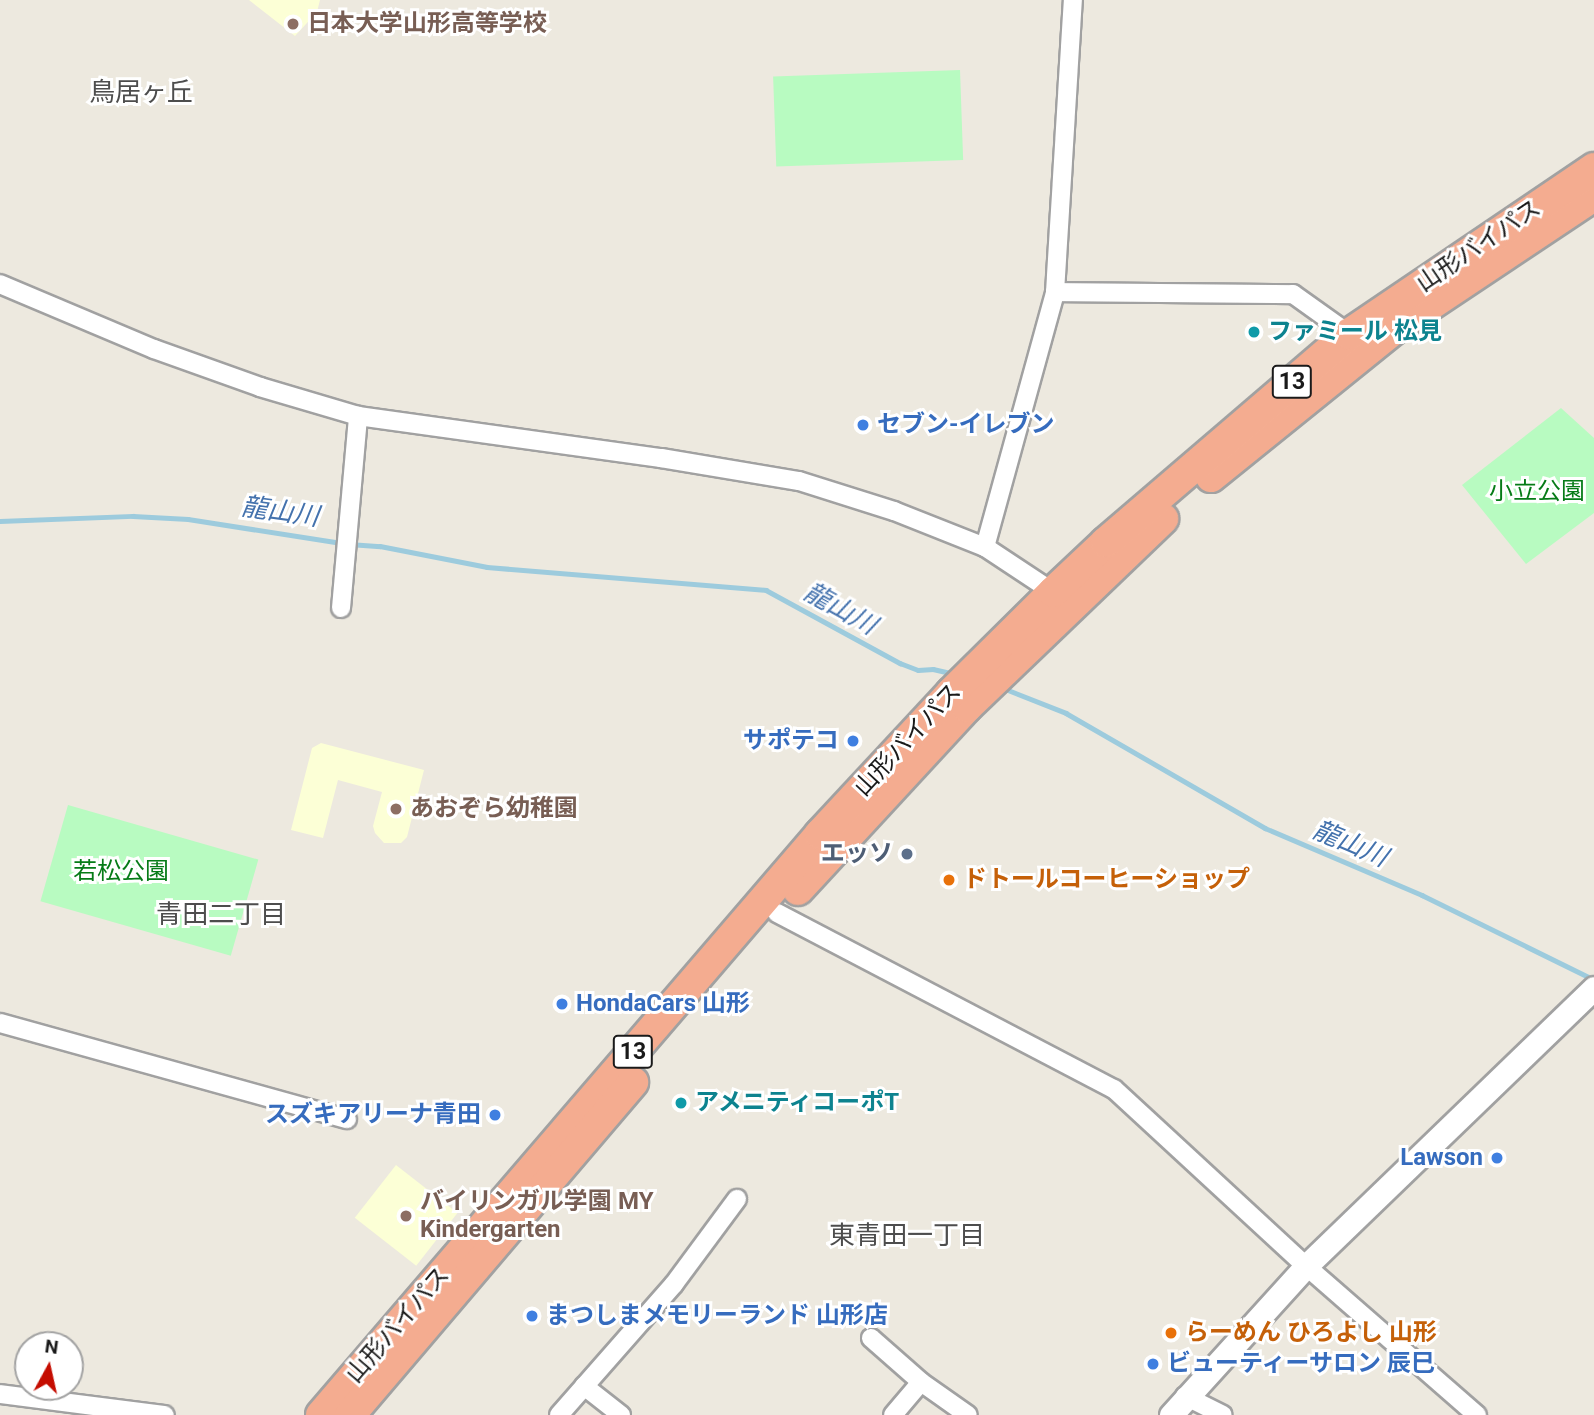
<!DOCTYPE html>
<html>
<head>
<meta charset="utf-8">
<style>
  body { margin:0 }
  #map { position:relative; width:1594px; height:1415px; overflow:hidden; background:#ede9df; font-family:Roboto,"Noto Sans JP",sans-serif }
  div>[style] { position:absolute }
  .education>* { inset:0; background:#fcffd6; transform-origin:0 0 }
  .park>* { inset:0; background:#b8fbc1; transform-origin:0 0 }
  .stream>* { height:4.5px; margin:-2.25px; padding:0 2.25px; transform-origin:2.25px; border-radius:2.25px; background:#9dcbdd }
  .roads { filter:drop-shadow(2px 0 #a1a1a1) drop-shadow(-2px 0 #a1a1a1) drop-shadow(0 2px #a1a1a1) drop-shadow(0 -2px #a1a1a1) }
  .minor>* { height:18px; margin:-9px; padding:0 9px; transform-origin:9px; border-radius:9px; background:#fff }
  .tertiary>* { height:23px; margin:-11.5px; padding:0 11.5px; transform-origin:11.5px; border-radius:11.5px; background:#fff }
  .trunk>* { height:30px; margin:-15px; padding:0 15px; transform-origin:15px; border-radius:15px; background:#f4ac90 }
  .dots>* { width:19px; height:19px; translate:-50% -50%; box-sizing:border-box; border:4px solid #fff; border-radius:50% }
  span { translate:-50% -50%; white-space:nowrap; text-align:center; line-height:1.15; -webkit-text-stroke:6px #fff; paint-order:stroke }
  .shield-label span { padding:2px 5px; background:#fff; border:2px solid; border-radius:5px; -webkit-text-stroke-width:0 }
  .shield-label { font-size:23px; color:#1a1a1a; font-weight:700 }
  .education-label { font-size:24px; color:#785e54; font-weight:700 }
  .left { translate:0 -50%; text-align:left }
  .street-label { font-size:24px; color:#1a1a1a }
  .culture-label { font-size:24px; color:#0d838f; font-weight:700 }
  .shop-label { font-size:24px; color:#366cbe; font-weight:700 }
  .right { translate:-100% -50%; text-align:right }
  .park-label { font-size:24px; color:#067b17 }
  .service-label { font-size:24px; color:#4e5e75; font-weight:700 }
  .food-label { font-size:24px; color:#c56008; font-weight:700 }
  .neighbourhood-label { font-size:26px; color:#4d4d4d }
  .water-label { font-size:26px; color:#4472ad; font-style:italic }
  .north { position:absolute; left:14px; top:1331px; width:70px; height:70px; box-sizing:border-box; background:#fff; border:2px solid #a3a3a3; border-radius:50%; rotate:8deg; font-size:19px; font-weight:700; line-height:28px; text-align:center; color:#1a1a1a }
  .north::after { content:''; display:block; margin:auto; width:24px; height:32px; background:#c50c00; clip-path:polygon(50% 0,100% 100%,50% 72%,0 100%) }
</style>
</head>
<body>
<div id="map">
  <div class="education">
    <div style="clip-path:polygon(249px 0,320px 0,317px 12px,295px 36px)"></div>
    <div style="clip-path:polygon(321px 743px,424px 770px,407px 837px,401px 843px,384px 843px,375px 833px,373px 826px,382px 792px,338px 780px,323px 838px,291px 830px,312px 748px)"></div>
    <div style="left:396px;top:1165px;width:78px;height:67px;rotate:38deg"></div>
  </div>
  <div class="park">
    <div style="left:960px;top:70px;width:90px;height:187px;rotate:88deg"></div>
    <div style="clip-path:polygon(1561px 408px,1594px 438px,1594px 513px,1526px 564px,1462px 485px)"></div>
    <div style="left:68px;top:805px;width:198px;height:100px;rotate:16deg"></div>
  </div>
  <div class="stream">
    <div style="left:0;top:521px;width:133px;rotate:-2.2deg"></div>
    <div style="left:133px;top:516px;width:55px;rotate:3.1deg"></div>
    <div style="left:188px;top:519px;width:155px;rotate:8.9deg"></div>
    <div style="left:349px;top:544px;width:31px;rotate:4deg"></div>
    <div style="left:380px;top:546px;width:109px;rotate:11.1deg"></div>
    <div style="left:487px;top:567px;width:280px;rotate:4.7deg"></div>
    <div style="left:766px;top:590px;width:153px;rotate:28.6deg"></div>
    <div style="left:900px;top:663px;width:19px;rotate:21deg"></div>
    <div style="left:918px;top:670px;width:15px;rotate:-4deg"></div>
    <div style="left:933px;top:669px;width:22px;rotate:13deg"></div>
    <div style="left:1003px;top:688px;width:68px;rotate:21.6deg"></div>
    <div style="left:1066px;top:713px;width:230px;rotate:30deg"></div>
    <div style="left:1265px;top:828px;width:171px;rotate:23.1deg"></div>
    <div style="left:1422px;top:895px;width:191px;rotate:26.2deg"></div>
  </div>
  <div class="roads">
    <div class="minor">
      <div style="left:0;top:284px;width:167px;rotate:22.9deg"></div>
      <div style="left:154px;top:349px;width:113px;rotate:19.7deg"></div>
      <div style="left:260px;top:387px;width:102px;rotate:16.5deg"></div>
      <div style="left:358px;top:416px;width:306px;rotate:7.9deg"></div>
      <div style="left:661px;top:458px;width:140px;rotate:9.5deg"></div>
      <div style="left:799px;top:481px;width:100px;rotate:17.5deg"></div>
      <div style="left:894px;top:511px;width:98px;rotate:21.6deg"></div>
      <div style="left:985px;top:547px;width:82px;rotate:33.5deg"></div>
      <div style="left:1055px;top:292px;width:238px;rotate:0.5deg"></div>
      <div style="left:1293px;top:294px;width:69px;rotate:35.5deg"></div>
      <div style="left:985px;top:547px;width:264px;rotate:-74.6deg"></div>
      <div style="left:1055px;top:292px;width:293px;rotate:-86.5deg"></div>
      <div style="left:341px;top:608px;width:193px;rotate:-84.9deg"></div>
      <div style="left:777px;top:913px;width:380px;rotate:27.6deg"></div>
      <div style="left:1114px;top:1089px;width:261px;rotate:42.7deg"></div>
      <div style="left:1306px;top:1266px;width:227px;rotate:41.1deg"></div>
      <div style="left:0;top:1023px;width:360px;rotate:15.5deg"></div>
      <div style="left:871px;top:1338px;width:67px;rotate:41.3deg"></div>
      <div style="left:921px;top:1382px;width:57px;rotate:35.1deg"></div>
      <div style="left:584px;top:1386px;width:47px;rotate:38.1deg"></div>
      <div style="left:0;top:1394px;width:166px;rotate:7.3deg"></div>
      <div style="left:1185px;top:1396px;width:42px;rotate:26.6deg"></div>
      <div style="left:559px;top:1415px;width:174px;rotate:-48.7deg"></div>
      <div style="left:674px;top:1284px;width:106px;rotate:-53.5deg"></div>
      <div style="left:893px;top:1415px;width:43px;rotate:-49.7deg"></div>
    </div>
    <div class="tertiary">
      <div style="left:1171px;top:1415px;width:201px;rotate:-47.8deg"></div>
      <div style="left:1306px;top:1266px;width:400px;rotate:-44deg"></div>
    </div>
    <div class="trunk">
      <div style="left:1211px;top:477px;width:234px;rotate:-38.9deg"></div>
      <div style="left:1393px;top:330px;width:242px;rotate:-33.7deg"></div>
      <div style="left:798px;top:890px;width:249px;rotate:-47.3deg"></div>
      <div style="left:967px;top:707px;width:272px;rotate:-43.8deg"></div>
      <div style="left:321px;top:1415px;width:766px;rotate:-49.34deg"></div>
      <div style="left:820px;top:834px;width:192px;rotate:-47.1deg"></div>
      <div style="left:951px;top:693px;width:144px;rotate:-44.7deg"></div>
      <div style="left:1053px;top:592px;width:73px;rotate:-43.3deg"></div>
      <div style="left:1106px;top:542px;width:320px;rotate:-40.6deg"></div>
      <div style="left:1349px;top:334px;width:296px;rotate:-34.1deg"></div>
      <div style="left:350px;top:1415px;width:437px;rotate:-49.6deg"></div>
    </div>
  </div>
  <div class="dots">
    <div style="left:293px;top:24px;background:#8d6e63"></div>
    <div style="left:1254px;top:332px;background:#0f9aa8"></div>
    <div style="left:863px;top:425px;background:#3f7fe0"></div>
    <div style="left:853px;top:741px;background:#3f7fe0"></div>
    <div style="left:396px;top:809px;background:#8d6e63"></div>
    <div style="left:907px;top:854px;background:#5c6f8a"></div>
    <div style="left:949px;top:880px;background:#e8710a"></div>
    <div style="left:562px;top:1004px;background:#3f7fe0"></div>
    <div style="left:681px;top:1103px;background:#0f9aa8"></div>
    <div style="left:495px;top:1115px;background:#3f7fe0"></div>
    <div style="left:1497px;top:1158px;background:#3f7fe0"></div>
    <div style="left:406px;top:1216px;background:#8d6e63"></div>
    <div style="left:532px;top:1316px;background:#3f7fe0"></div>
    <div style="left:1171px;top:1333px;background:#e8710a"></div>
    <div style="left:1153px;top:1364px;background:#3f7fe0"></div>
  </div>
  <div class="shield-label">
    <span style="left:1292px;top:382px">13</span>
    <span style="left:633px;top:1052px">13</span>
  </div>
  <div class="education-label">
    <span class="left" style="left:307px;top:24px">日本大学山形高等学校</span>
    <span class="left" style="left:410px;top:809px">あおぞら幼稚園</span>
    <span class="left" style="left:420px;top:1216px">バイリンガル学園 MY<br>Kindergarten</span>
  </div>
  <div class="street-label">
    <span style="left:1479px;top:246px;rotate:-34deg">山形バイパス</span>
    <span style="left:908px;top:740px;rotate:-47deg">山形バイパス</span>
    <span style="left:398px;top:1325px;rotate:-49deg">山形バイパス</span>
  </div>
  <div class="culture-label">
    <span class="left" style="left:1268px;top:332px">ファミール 松見</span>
    <span class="left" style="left:695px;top:1103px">アメニティコーポT</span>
  </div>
  <div class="shop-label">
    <span class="left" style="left:877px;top:425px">セブン-イレブン</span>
    <span class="right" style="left:839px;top:741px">サポテコ</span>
    <span class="left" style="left:576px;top:1004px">HondaCars 山形</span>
    <span class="right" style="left:481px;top:1115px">スズキアリーナ青田</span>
    <span class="right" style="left:1483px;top:1158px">Lawson</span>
    <span class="left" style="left:546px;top:1316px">まつしまメモリーランド 山形店</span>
    <span class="left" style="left:1167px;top:1364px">ビューティーサロン 辰巳</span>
  </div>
  <div class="park-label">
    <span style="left:1537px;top:492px">小立公園</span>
    <span style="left:121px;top:872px">若松公園</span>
  </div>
  <div class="service-label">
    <span class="right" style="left:893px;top:854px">エッソ</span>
  </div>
  <div class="food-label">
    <span class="left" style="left:963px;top:880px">ドトールコーヒーショップ</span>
    <span class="left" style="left:1185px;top:1333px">らーめん ひろよし 山形</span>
  </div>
  <div class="neighbourhood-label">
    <span style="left:141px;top:93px">鳥居ヶ丘</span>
    <span style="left:221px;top:915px">青田二丁目</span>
    <span style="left:907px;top:1236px">東青田一丁目</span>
  </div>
  <div class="water-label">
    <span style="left:280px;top:512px;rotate:8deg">龍山川</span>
    <span style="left:840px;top:609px;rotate:29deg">龍山川</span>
    <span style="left:1350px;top:844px;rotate:23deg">龍山川</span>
  </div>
  <div class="north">N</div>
</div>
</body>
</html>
